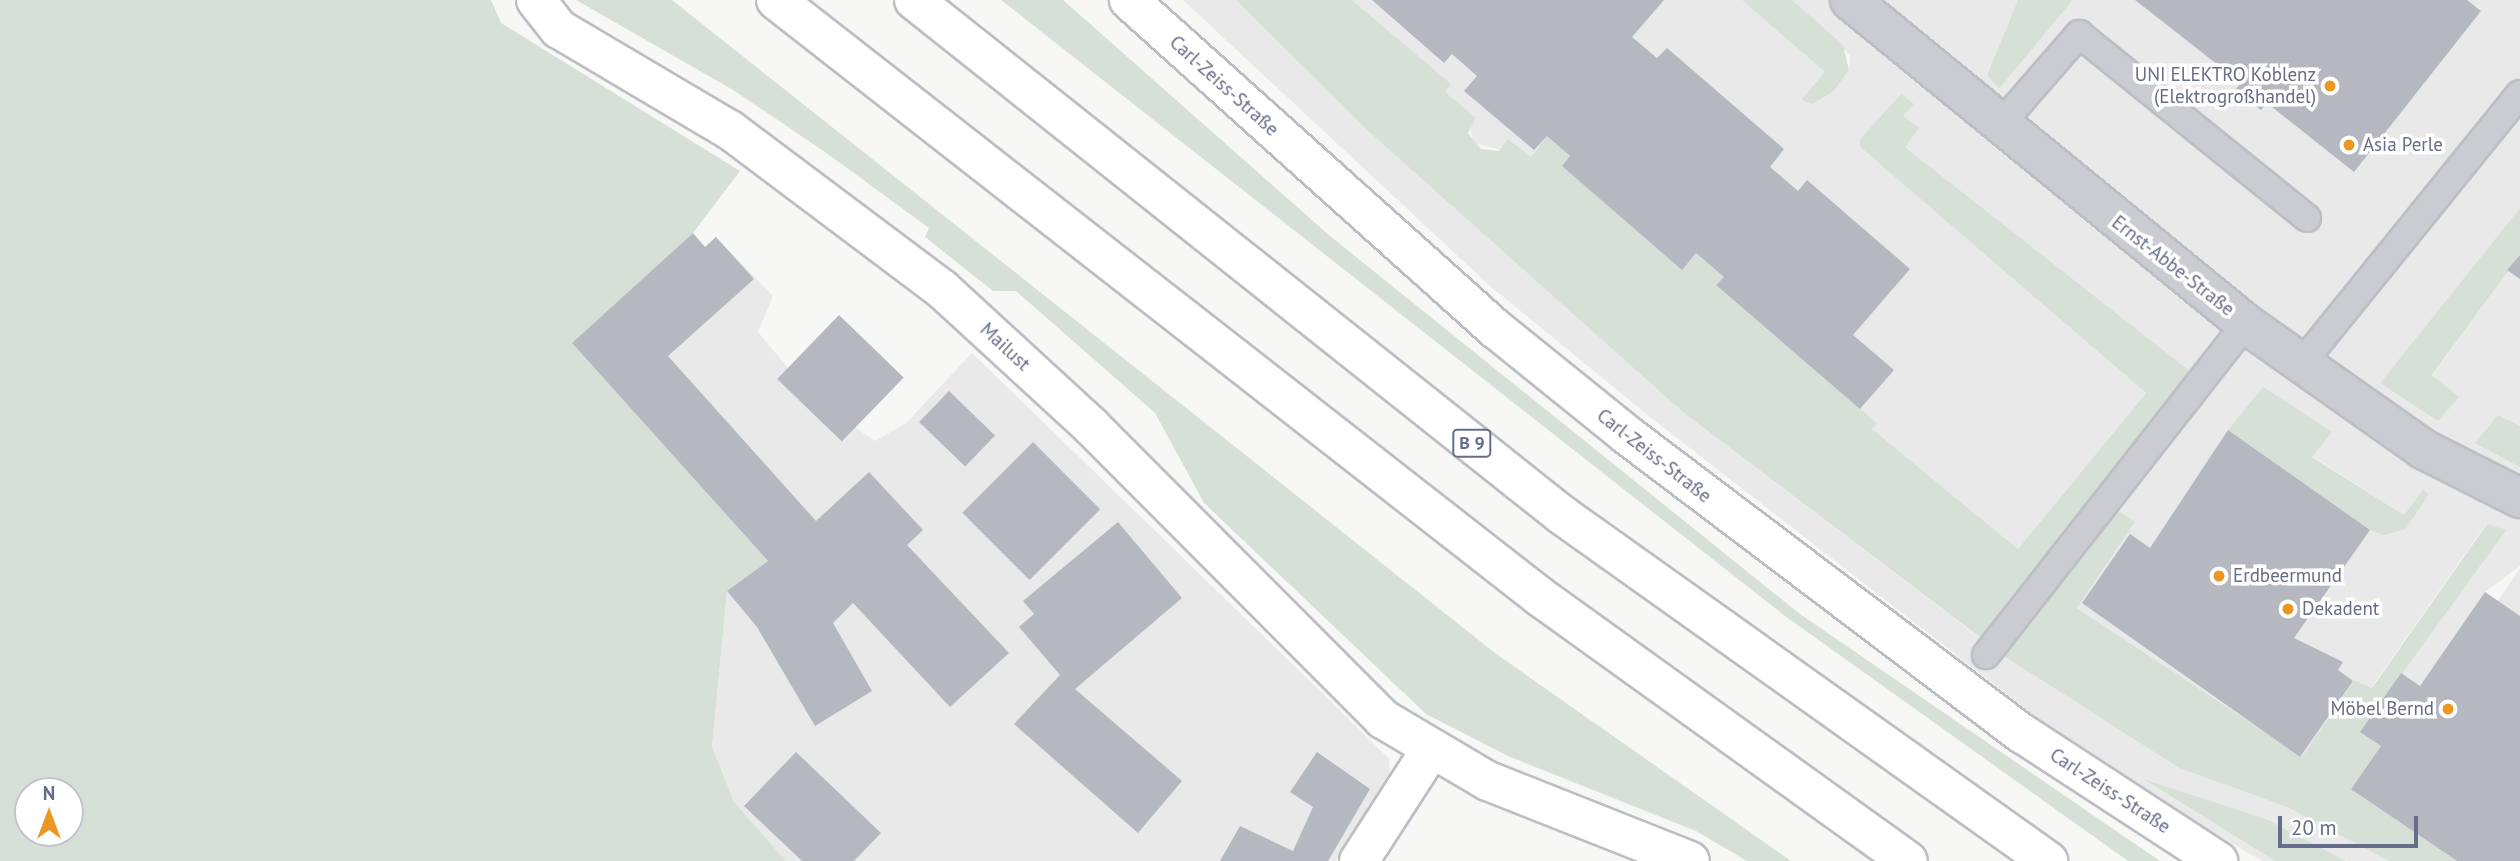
<!DOCTYPE html>
<html>
<head>
<meta charset="utf-8">
<style>
  body { margin:0 }
  #map { position:relative; width:2520px; height:861px; overflow:hidden; background:#f7f8f5; font-family:"PT Sans",sans-serif }
  div>[style] { position:absolute }
  .built>* { inset:0; background:#e8e9e8 }
  .green>* { inset:0; background:#d7e0d6 }
  .building>* { inset:0; background:#b5b8c1; transform-origin:0 0 }
  .roads { filter:drop-shadow(2px 0 #bdbec5) drop-shadow(-2px 0 #bdbec5) drop-shadow(0 2px #bdbec5) drop-shadow(0 -2px #bdbec5) }
  .lane>* { height:26px; margin:-13px; padding:0 13px; transform-origin:13px; border-radius:13px; background:#cbccd1 }
  .street>* { height:38px; margin:-19px; padding:0 19px; transform-origin:19px; border-radius:19px; background:#cbccd1 }
  .secondary>* { height:38px; margin:-19px; padding:0 19px; transform-origin:19px; border-radius:19px; background:#fff }
  .highway>* { height:38px; margin:-19px; padding:0 19px; transform-origin:19px; border-radius:19px; background:#fff }
  .dots>* { width:19px; height:19px; translate:-50% -50%; box-sizing:border-box; border:4px solid #fff; border-radius:50% }
  span { translate:-50% -50%; white-space:nowrap; text-align:center; line-height:1.15; -webkit-text-stroke:7px #fff; paint-order:stroke }
  .shield-label span { padding:2px 5px; background:#fff; border:2px solid; border-radius:5px; -webkit-text-stroke-width:0 }
  .shield-label { font-size:18px; color:#666d88; font-weight:700 }
  .poi-label { font-size:19px; color:#666d88 }
  .right { translate:-100% -50%; text-align:right }
  .left { translate:0 -50%; text-align:left }
  .street-label { font-size:19px; color:#666d88 }
  .north { position:absolute; left:14px; top:777px; width:70px; height:70px; box-sizing:border-box; background:#fff; border:2px solid #c2c5cf; border-radius:50%; rotate:0deg; font-size:19px; font-weight:700; line-height:28px; text-align:center; color:#666d88 }
  .north::after { content:''; display:block; margin:auto; width:24px; height:32px; background:#eb9722; clip-path:polygon(50% 0,100% 100%,50% 72%,0 100%) }
  .scale { position:absolute; left:2278px; top:816px; width:140px; height:32px; box-sizing:border-box; border:4px solid #666d88; border-top:0; padding-left:9px; font-size:21px; line-height:24px; white-space:nowrap; color:#666d88; -webkit-text-stroke:5px #fff; paint-order:stroke }
</style>
</head>
<body>
<div id="map">
  <div class="built">
    <div style="clip-path:polygon(evenodd,1183px 0,1236px 0,1367px 130px,1684px 413px,1980px 638px,2191px 373px,1904px 146px,1902px 116px,1914px 104px,1900px 94px,1860px 147px,2146px 393px,2018px 549px,1872px 429px,1876px 423px,1716px 285px,1723px 277px,1531px 157px,1473px 143px,1470px 124px,1445px 92px,1450px 84px,1352px 0,1742px 0,1826px 72px,1802px 100px,1813px 104px,1834px 91px,1849px 70px,1850px 55px,1792px 0,2018px 0,1987px 75px,1999px 89px,2073px 0,2520px 0,2520px 208px,2380px 383px,2432px 376px,2520px 255px,2520px 426px,2498px 415px,2498px 455px,2520px 467px,2520px 566px,2485px 592px,2498px 601px,2520px 568px,2520px 861px,2351px 789px,2360px 732px,2505px 530px,2486px 524px,2371px 688px,2354px 680px,2302px 758px,2077px 608px,2135px 522px,2002px 654px,2179px 768px,2287px 807px,2389px 861px,2346px 861px,2266px 819px,2144px 780px,2275px 861px,2262px 861px,2093px 761px,1650px 417px,1490px 286px,1183px 0,2263px 388px,2331px 432px,2312px 456px,2404px 515px,2423px 491px,2429px 494px,2406px 529px,2229px 430px,2263px 388px)"></div>
    <div style="clip-path:polygon(693px 233px,705px 247px,716px 237px,773px 296px,758px 332px,788px 368px,778px 380px,843px 441px,856px 428px,875px 441px,906px 423px,972px 353px,1354px 724px,1389px 759px,1390px 778px,1336px 861px,786px 861px,734px 802px,712px 748px,727px 591px,768px 561px,572px 343px)"></div>
  </div>
  <div class="green">
    <div style="clip-path:polygon(evenodd,0 0,491px 0,501px 23px,740px 171px,693px 233px,572px 343px,768px 561px,727px 591px,712px 747px,734px 802px,786px 861px,0 861px,0 0,28px 791px,70px 791px,70px 833px,28px 833px,28px 791px)"></div>
    <div style="clip-path:polygon(576px 0,672px 0,1495px 653px,1791px 861px,1747px 861px,1696px 831px,1508px 756px,1426px 714px,1204px 503px,1155px 413px,1016px 291px,993px 291px,925px 237px,929px 228px,825px 152px,733px 90px)"></div>
    <div style="clip-path:polygon(1001px 0,1063px 0,1330px 236px,1800px 614px,2160px 861px,2128px 861px,1785px 616px)"></div>
    <div style="clip-path:polygon(1236px 0,1352px 0,1451px 84px,1445px 92px,1476px 118px,1468px 133px,1481px 149px,1499px 151px,1508px 139px,1531px 157px,1547px 136px,1570px 156px,1562px 166px,1696px 253px,1724px 277px,1716px 285px,1877px 423px,1872px 429px,2018px 549px,2146px 393px,1860px 147px,1860px 139px,1901px 94px,1914px 104px,1903px 116px,1919px 128px,1905px 147px,2192px 373px,1981px 638px,1684px 413px,1367px 130px)"></div>
    <div style="clip-path:polygon(1742px 0,1792px 0,1843px 45px,1849px 70px,1834px 91px,1813px 104px,1801px 100px,1825px 72px)"></div>
    <div style="clip-path:polygon(2018px 0,2073px 0,1999px 89px,1987px 75px)"></div>
    <div style="clip-path:polygon(2520px 208px,2520px 255px,2432px 375px,2459px 397px,2438px 421px,2380px 383px)"></div>
    <div style="clip-path:polygon(2263px 387px,2332px 432px,2312px 457px,2404px 515px,2423px 490px,2429px 494px,2406px 529px,2384px 535px,2370px 530px,2228px 430px)"></div>
    <div style="clip-path:polygon(2498px 415px,2520px 426px,2520px 467px,2475px 443px)"></div>
    <div style="clip-path:polygon(2116px 509px,2135px 522px,2077px 608px,2302px 757px,2354px 680px,2372px 688px,2487px 524px,2506px 530px,2360px 732px,2381px 746px,2351px 788px,2457px 861px,2389px 861px,2287px 807px,2179px 768px,2001px 654px)"></div>
    <div style="clip-path:polygon(2143px 779px,2266px 819px,2346px 861px,2275px 861px)"></div>
  </div>
  <div class="building">
    <div style="clip-path:polygon(1372px 0,1664px 0,1632px 37px,1657px 58px,1667px 48px,1784px 149px,1770px 167px,1798px 191px,1807px 180px,1910px 269px,1853px 335px,1894px 370px,1860px 409px,1716px 285px,1724px 277px,1696px 253px,1682px 270px,1562px 166px,1570px 156px,1547px 136px,1534px 150px,1464px 91px,1477px 76px,1452px 54px,1444px 63px)"></div>
    <div style="clip-path:polygon(2135px 0,2467px 0,2481px 11px,2354px 172px,2267px 103px,2261px 110px,2235px 90px,2241px 83px)"></div>
    <div style="clip-path:polygon(693px 233px,705px 247px,716px 237px,754px 279px,668px 356px,816px 521px,869px 472px,923px 530px,907px 545px,1009px 653px,950px 707px,853px 603px,833px 623px,872px 691px,815px 726px,757px 627px,727px 591px,768px 561px,572px 343px)"></div>
    <div style="clip-path:polygon(2520px 255px,2520px 279px,2507px 270px)"></div>
    <div style="left:839px;top:315px;width:90px;height:89px;rotate:44deg"></div>
    <div style="left:949px;top:391px;width:64px;height:43px;rotate:44deg"></div>
    <div style="clip-path:polygon(2228px 430px,2370px 530px,2294px 638px,2343px 662px,2338px 670px,2353px 681px,2300px 757px,2082px 603px,2130px 534px,2150px 548px)"></div>
    <div style="left:1033px;top:442px;width:95px;height:100px;rotate:45deg"></div>
    <div style="clip-path:polygon(1118px 522px,1182px 598px,1075px 689px,1182px 781px,1138px 833px,1014px 724px,1060px 675px,1019px 627px,1034px 614px,1023px 601px)"></div>
    <div style="clip-path:polygon(2485px 592px,2520px 616px,2520px 861px,2457px 861px,2351px 789px,2381px 746px,2360px 732px,2401px 673px,2420px 686px)"></div>
    <div style="clip-path:polygon(796px 752px,881px 833px,854px 861px,802px 861px,744px 806px)"></div>
    <div style="clip-path:polygon(1317px 752px,1370px 789px,1328px 861px,1220px 861px,1240px 826px,1293px 851px,1313px 807px,1290px 792px)"></div>
  </div>
  <div class="roads">
    <div class="lane">
      <div style="left:2000px;top:125px;width:121px;rotate:-49deg"></div>
      <div style="left:2079px;top:34px;width:293px;rotate:38.9deg"></div>
      <div style="left:2302px;top:363px;width:346px;rotate:-51deg"></div>
      <div style="left:1986px;top:655px;width:421px;rotate:-51.9deg"></div>
    </div>
    <div class="street">
      <div style="left:1850px;top:0;width:512px;rotate:39.29deg"></div>
      <div style="left:2246px;top:324px;width:217px;rotate:35.2deg"></div>
      <div style="left:2423px;top:449px;width:109px;rotate:26.8deg"></div>
    </div>
    <div class="secondary">
      <div style="left:536px;top:0;width:37px;rotate:52deg"></div>
      <div style="left:559px;top:29px;width:199px;rotate:30.6deg"></div>
      <div style="left:730px;top:130px;width:265px;rotate:36.9deg"></div>
      <div style="left:942px;top:289px;width:202px;rotate:42.6deg"></div>
      <div style="left:1091px;top:426px;width:414px;rotate:45.1deg"></div>
      <div style="left:1383px;top:719px;width:122px;rotate:30.6deg"></div>
      <div style="left:1488px;top:781px;width:217px;rotate:21.6deg"></div>
      <div style="left:1129px;top:0;width:494px;rotate:41.9deg"></div>
      <div style="left:1497px;top:330px;width:167px;rotate:38.9deg"></div>
      <div style="left:1627px;top:435px;width:496px;rotate:37.1deg"></div>
      <div style="left:2023px;top:734px;width:233px;rotate:33.1deg"></div>
      <div style="left:1359px;top:861px;width:131px;rotate:-57.2deg"></div>
    </div>
    <div class="highway">
      <div style="left:776px;top:0;width:968px;rotate:37.99deg"></div>
      <div style="left:1539px;top:596px;width:454px;rotate:35.7deg"></div>
      <div style="left:914px;top:0;width:828px;rotate:38.48deg"></div>
      <div style="left:1562px;top:515px;width:597px;rotate:35.45deg"></div>
    </div>
  </div>
  <div class="dots">
    <div style="left:2330px;top:86px;background:#eb9722"></div>
    <div style="left:2349px;top:145px;background:#eb9722"></div>
    <div style="left:2219px;top:576px;background:#eb9722"></div>
    <div style="left:2288px;top:609px;background:#eb9722"></div>
    <div style="left:2448px;top:709px;background:#eb9722"></div>
  </div>
  <div class="shield-label">
    <span style="left:1472px;top:443px">B 9</span>
  </div>
  <div class="poi-label">
    <span class="right" style="left:2316px;top:86px">UNI ELEKTRO Koblenz<br>(Elektrogroßhandel)</span>
    <span class="left" style="left:2363px;top:145px">Asia Perle</span>
    <span class="left" style="left:2233px;top:576px">Erdbeermund</span>
    <span class="left" style="left:2302px;top:609px">Dekadent</span>
    <span class="right" style="left:2434px;top:709px">Möbel Bernd</span>
  </div>
  <div class="street-label">
    <span style="left:1224px;top:86px;rotate:42deg">Carl-Zeiss-Straße</span>
    <span style="left:2173px;top:266px;rotate:38deg">Ernst-Abbe-Straße</span>
    <span style="left:1005px;top:347px;rotate:43deg">Mailust</span>
    <span style="left:1654px;top:456px;rotate:38deg">Carl-Zeiss-Straße</span>
    <span style="left:2110px;top:791px;rotate:33deg">Carl-Zeiss-Straße</span>
  </div>
  <div class="north">N</div>
  <div class="scale">20 m</div>
</div>
</body>
</html>
